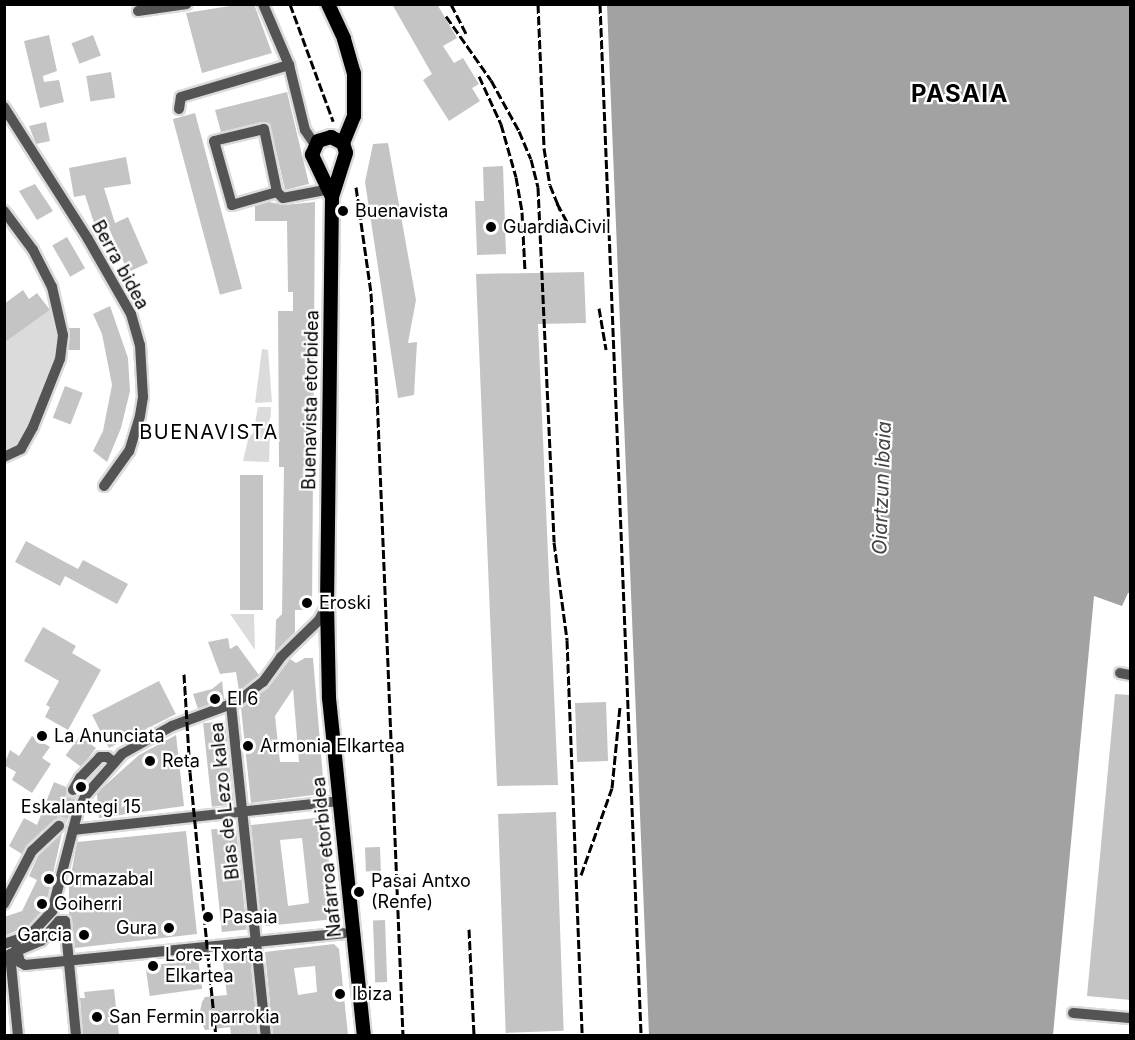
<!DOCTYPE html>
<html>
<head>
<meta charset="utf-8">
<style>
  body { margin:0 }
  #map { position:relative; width:1135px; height:1040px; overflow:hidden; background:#fff; font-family:Inter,sans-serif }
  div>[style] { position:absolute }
  .green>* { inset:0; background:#dbdbdb }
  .water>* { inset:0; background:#a2a2a2 }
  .building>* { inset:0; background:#c4c4c4; transform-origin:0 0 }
  .minor-tunnel>* { height:10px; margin-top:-5px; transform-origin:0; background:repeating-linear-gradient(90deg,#d9d9d9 0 10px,transparent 0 15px) }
  .roads { filter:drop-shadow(2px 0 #dbdbdb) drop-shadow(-2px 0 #dbdbdb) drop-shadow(0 2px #dbdbdb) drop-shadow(0 -2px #dbdbdb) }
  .minor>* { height:10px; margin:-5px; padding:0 5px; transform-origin:5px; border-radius:5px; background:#545454 }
  .major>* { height:14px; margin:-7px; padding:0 7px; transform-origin:7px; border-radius:7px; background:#000 }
  .rail>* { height:3px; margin-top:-1.5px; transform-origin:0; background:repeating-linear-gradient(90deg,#000 0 9px,transparent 0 12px) }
  .dots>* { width:16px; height:16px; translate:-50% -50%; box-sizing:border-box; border:3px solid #fff; border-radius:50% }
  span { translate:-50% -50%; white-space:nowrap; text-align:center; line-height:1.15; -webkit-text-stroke:4.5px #fff; paint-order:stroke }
  .poi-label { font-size:18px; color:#000 }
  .left { translate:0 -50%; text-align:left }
  .right { translate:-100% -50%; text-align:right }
  .street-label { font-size:18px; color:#000 }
  .neighbourhood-label { font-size:20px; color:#000; letter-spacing:1.5px }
  .water-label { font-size:20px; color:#434343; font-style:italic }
  .district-label { font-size:24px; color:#000; font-weight:700; letter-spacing:1.5px }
  .frame { position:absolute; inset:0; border:6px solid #000; pointer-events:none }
</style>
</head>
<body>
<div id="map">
  <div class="green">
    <div style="clip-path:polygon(50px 310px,56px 333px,53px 358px,19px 444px,5px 453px,4px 343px)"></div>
    <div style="clip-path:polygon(262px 349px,268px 350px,272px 402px,255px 403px)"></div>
    <div style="clip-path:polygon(258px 407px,271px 407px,269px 462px,243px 461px,249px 435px,253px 434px)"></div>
    <div style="clip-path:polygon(230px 614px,254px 614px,255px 650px)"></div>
  </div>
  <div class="water">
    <div style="clip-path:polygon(607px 5px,1130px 5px,1130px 593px,1128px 593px,1122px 606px,1094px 596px,1053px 1035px,649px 1035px)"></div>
  </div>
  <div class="building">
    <div style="clip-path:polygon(242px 4px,254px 4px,272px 53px,202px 73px,186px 13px)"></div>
    <div style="clip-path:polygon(392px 4px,437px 4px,457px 38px,443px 46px,454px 63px,463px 58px,479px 84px,472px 88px,480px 101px,449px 121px,423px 80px,432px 74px)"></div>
    <div style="clip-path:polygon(49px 35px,57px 71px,43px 76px,44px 82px,59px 80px,64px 102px,40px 108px,24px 41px)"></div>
    <div style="left:93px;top:35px;width:22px;height:23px;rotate:69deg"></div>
    <div style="left:111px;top:72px;width:26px;height:25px;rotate:81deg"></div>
    <div style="clip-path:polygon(287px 92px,309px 184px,285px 190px,270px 124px,262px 122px,221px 132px,215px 110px)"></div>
    <div style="left:195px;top:113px;width:182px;height:23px;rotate:75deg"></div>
    <div style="clip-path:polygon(46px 122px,50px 141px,36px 144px,29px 126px)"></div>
    <div style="clip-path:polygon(388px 143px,416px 300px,408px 343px,417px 342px,414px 395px,398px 398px,365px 182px,373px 144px)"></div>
    <div style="clip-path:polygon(126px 157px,131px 184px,104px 188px,115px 223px,128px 217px,148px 263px,128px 272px,105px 219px,94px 223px,85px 195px,74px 197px,69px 168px)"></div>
    <div style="clip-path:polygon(503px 166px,506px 254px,477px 255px,475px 201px,484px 201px,483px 167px)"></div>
    <div style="clip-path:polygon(35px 184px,53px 211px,37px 220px,19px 191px)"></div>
    <div style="clip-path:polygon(269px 202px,284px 205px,315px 202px,312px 610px,295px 610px,295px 632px,275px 652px,276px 620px,282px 614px,284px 467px,279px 467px,278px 311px,293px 311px,293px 292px,288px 292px,287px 221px,255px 221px,255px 206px)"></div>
    <div style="left:67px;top:237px;width:36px;height:17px;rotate:60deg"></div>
    <div style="clip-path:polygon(584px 272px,586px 323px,538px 324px,558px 785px,497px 786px,476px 274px)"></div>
    <div style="clip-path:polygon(23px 290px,29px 299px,37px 293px,50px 310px,4px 343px,4px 304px)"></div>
    <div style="clip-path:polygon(110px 306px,128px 358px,130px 391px,121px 428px,107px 462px,93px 451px,103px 431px,112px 385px,102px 334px,93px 314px)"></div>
    <div style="left:69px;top:328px;width:11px;height:22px"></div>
    <div style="left:65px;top:386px;width:19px;height:34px;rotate:21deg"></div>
    <div style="left:240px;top:475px;width:23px;height:135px"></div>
    <div style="clip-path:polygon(26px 541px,78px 569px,83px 560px,128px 584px,117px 604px,65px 576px,60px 586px,15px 562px)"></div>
    <div style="clip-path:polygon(43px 627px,76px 646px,72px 653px,101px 670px,68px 730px,45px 717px,50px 707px,46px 705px,59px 681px,24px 661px)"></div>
    <div style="clip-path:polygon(228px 638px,230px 649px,237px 645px,259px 675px,239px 691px,236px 672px,220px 674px,208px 642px)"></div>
    <div style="clip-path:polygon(evenodd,305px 658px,313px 658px,324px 790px,321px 794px,251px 803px,241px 708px,268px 688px,290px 659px,296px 663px,305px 658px,293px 689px,299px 762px,280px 762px,275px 716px,293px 689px)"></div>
    <div style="left:159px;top:681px;width:37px;height:75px;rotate:63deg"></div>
    <div style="clip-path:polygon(222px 681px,224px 699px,198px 709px,193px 694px,212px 689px)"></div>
    <div style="clip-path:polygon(1115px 694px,1131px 695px,1131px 1000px,1087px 996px)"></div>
    <div style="left:606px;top:702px;width:59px;height:31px;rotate:88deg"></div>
    <div style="left:225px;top:721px;width:84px;height:22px;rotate:84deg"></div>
    <div style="clip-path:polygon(176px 735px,184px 806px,99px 818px,97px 794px,101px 789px,139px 755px)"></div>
    <div style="clip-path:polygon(32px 736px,50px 747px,42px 758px,51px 764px,32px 793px,12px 780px,16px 772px,4px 765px,10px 750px,19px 756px)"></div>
    <div style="left:80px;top:736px;width:20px;height:24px;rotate:37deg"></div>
    <div style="clip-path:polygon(54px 782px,66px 787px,69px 796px,76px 797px,66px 823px,61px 819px,54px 820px,27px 845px,22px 854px,9px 846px,24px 818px,37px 825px)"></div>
    <div style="left:556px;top:812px;width:219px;height:58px;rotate:88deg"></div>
    <div style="clip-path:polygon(evenodd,324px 817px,335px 919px,266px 926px,261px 920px,251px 825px,324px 817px,302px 838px,309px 903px,288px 906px,280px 840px,302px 838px)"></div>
    <div style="left:236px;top:827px;width:103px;height:25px;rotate:84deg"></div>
    <div style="clip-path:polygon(186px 831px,197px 934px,75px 948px,72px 920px,69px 915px,69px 886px,77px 842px)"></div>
    <div style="clip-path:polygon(62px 833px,48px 896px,40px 913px,28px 926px,4px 936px,4px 917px,22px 911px,37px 880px,29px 876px,38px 856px)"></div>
    <div style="left:380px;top:847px;width:24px;height:15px;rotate:88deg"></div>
    <div style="left:385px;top:920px;width:62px;height:12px;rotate:88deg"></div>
    <div style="clip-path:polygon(evenodd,334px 944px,339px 949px,348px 1035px,273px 1035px,265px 952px,334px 944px,315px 966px,317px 992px,298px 995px,294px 968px,315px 966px)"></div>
    <div style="clip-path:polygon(246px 952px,250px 956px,258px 1035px,231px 1035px,230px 1027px,205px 1030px,199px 1016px,202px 1002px,205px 997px,227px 995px,222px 955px)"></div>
    <div style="left:198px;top:959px;width:30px;height:53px;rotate:82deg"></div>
    <div style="clip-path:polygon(114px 989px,119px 1035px,83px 1035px,80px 998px,85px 998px,84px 992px)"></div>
  </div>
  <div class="minor-tunnel">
    <div style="left:59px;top:826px;width:39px;rotate:-69deg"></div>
  </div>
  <div class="roads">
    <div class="minor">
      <div style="left:263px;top:4px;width:66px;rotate:66.9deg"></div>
      <div style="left:289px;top:65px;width:67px;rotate:76.2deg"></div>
      <div style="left:305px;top:130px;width:18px;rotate:56deg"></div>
      <div style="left:138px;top:11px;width:49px;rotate:-8.1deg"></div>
      <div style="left:4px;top:107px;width:156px;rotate:57.5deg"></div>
      <div style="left:88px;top:239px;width:86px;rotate:60.2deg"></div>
      <div style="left:131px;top:314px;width:32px;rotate:74deg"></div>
      <div style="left:140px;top:345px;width:52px;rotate:86.7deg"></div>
      <div style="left:143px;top:397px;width:19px;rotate:99deg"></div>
      <div style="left:140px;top:416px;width:37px;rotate:107deg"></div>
      <div style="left:129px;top:451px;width:43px;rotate:125.5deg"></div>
      <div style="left:179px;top:109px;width:12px;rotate:-81deg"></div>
      <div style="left:181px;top:97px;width:113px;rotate:-16.5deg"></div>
      <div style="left:264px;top:129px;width:64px;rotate:78.3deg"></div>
      <div style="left:277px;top:192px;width:47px;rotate:163.9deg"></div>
      <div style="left:232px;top:205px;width:66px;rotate:-105.7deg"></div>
      <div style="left:214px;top:141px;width:51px;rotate:-13.5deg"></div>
      <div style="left:277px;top:192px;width:8px;rotate:45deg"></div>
      <div style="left:283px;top:198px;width:48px;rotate:-10.8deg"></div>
      <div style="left:4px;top:211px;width:49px;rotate:53.4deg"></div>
      <div style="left:33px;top:250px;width:42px;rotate:62.8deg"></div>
      <div style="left:52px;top:287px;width:49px;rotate:77.1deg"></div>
      <div style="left:63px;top:335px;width:24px;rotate:97deg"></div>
      <div style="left:60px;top:359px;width:73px;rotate:111.7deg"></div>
      <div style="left:33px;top:427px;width:25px;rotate:119deg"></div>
      <div style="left:21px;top:449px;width:19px;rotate:155deg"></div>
      <div style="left:1120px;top:673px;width:10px;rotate:11deg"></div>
      <div style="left:231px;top:705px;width:333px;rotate:84deg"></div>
      <div style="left:73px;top:790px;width:14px;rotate:-60deg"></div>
      <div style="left:80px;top:778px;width:29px;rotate:-46deg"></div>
      <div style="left:100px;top:757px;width:7px"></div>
      <div style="left:107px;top:757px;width:9px;rotate:36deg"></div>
      <div style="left:73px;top:830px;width:267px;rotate:-6.2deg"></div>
      <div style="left:4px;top:904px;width:60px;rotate:-62.2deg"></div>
      <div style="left:32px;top:851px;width:37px;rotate:-43deg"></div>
      <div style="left:15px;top:941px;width:22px;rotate:77deg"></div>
      <div style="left:20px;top:962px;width:6px;rotate:31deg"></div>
      <div style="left:25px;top:965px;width:320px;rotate:-5.7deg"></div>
      <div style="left:4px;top:944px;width:28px;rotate:-19deg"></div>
      <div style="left:30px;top:935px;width:33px;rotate:-47deg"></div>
      <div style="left:52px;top:911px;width:100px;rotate:-75.5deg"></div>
      <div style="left:77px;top:814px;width:21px;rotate:-65deg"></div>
      <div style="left:86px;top:795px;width:55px;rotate:-48.7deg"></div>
      <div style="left:122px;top:754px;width:57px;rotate:-29.2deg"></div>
      <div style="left:172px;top:726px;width:69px;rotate:-20.3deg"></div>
      <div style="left:237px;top:702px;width:33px;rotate:-38deg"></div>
      <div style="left:263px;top:682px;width:31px;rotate:-54deg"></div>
      <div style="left:281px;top:657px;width:53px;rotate:-44.2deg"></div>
      <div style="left:319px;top:620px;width:15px;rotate:-62deg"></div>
      <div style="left:1073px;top:1013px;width:57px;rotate:5deg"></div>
      <div style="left:18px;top:1036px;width:82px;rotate:-95.6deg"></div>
      <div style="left:10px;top:954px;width:34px;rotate:-23deg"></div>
      <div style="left:41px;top:941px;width:27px;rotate:-48deg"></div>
      <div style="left:59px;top:921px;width:6px"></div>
      <div style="left:65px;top:921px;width:116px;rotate:84.5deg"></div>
    </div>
    <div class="major">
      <div style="left:328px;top:4px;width:38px;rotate:65deg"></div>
      <div style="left:344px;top:39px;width:35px;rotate:74deg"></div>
      <div style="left:354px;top:73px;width:43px;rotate:90deg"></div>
      <div style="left:354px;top:116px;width:29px;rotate:112deg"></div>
      <div style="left:332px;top:197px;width:47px;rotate:-115.5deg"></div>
      <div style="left:312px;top:155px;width:15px;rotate:-67deg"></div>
      <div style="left:318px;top:141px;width:14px;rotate:-17deg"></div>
      <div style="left:331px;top:137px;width:13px;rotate:27deg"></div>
      <div style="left:343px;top:143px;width:10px;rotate:73deg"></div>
      <div style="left:346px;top:153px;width:46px;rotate:107.7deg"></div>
      <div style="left:332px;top:197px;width:406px;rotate:90.7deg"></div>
      <div style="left:327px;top:603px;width:95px;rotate:88.8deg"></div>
      <div style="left:329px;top:698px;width:340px;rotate:84.1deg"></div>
    </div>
  </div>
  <div class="rail">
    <div style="left:290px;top:4px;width:125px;rotate:69.8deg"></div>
    <div style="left:451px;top:4px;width:33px;rotate:63deg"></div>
    <div style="left:538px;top:4px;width:144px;rotate:87.6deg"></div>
    <div style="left:544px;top:148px;width:37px;rotate:81deg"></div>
    <div style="left:550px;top:185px;width:27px;rotate:68deg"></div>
    <div style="left:600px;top:4px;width:1033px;rotate:87.72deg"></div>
    <div style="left:446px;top:16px;width:78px;rotate:54.9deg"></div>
    <div style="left:491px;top:80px;width:58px;rotate:61.2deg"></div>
    <div style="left:519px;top:131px;width:30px;rotate:67deg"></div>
    <div style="left:531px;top:159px;width:29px;rotate:76deg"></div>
    <div style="left:538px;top:187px;width:355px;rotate:87.4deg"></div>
    <div style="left:554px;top:542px;width:99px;rotate:82.4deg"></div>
    <div style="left:567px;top:640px;width:396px;rotate:87.8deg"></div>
    <div style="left:479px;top:76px;width:53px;rotate:65.4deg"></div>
    <div style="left:501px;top:124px;width:55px;rotate:74.2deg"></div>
    <div style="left:516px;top:177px;width:36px;rotate:80deg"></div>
    <div style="left:522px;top:212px;width:59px;rotate:87.1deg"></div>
    <div style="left:356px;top:187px;width:107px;rotate:81.9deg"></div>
    <div style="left:371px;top:293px;width:101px;rotate:86.6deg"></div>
    <div style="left:377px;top:394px;width:643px;rotate:87.68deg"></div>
    <div style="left:557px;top:203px;width:34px;rotate:62deg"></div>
    <div style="left:599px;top:308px;width:42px;rotate:80.3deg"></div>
    <div style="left:184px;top:674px;width:98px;rotate:86.5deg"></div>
    <div style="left:190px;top:772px;width:265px;rotate:84.4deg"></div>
    <div style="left:581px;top:875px;width:92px;rotate:-70.4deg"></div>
    <div style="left:612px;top:788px;width:81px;rotate:-84.4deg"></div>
    <div style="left:469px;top:929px;width:107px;rotate:87.3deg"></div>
  </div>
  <div class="dots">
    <div style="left:343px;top:211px;background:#000"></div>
    <div style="left:491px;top:227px;background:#000"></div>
    <div style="left:307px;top:603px;background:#000"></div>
    <div style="left:215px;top:699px;background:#000"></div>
    <div style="left:42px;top:736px;background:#000"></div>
    <div style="left:248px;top:746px;background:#000"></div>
    <div style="left:150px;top:761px;background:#000"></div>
    <div style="left:81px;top:787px;background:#000"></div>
    <div style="left:49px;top:879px;background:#000"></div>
    <div style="left:359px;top:892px;background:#000"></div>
    <div style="left:42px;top:904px;background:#000"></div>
    <div style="left:208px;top:917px;background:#000"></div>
    <div style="left:169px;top:928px;background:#000"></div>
    <div style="left:84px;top:935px;background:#000"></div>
    <div style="left:153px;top:966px;background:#000"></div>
    <div style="left:340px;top:994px;background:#000"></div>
    <div style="left:97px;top:1017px;background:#000"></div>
  </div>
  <div class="poi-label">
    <span class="left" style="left:355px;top:211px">Buenavista</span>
    <span class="left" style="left:503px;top:227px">Guardia Civil</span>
    <span class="left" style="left:319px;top:603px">Eroski</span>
    <span class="left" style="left:227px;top:699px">El 6</span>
    <span class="left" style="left:54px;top:736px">La Anunciata</span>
    <span class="left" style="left:260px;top:746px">Armonia Elkartea</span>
    <span class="left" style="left:162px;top:761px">Reta</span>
    <span style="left:81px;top:807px">Eskalantegi 15</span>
    <span class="left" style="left:61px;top:879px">Ormazabal</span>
    <span class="left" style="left:371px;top:892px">Pasai Antxo<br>(Renfe)</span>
    <span class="left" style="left:54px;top:904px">Goiherri</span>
    <span class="left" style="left:222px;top:917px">Pasaia</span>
    <span class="right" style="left:157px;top:928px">Gura</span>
    <span class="right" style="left:72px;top:935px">Garcia</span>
    <span class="left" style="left:165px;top:966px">Lore-Txorta<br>Elkartea</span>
    <span class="left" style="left:352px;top:994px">Ibiza</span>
    <span class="left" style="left:109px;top:1017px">San Fermin parrokia</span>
  </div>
  <div class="street-label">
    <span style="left:120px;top:265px;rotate:61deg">Berra bidea</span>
    <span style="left:311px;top:400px;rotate:-89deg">Buenavista etorbidea</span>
    <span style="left:225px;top:801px;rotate:-96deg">Blas de Lezo kalea</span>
    <span style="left:327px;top:857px;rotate:-96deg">Nafarroa etorbidea</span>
  </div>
  <div class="neighbourhood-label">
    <span style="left:209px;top:432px">BUENAVISTA</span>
  </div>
  <div class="water-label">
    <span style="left:882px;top:488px;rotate:-88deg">Oiartzun ibaia</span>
  </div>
  <div class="district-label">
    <span style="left:960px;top:94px">PASAIA</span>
  </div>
  <div class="frame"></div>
</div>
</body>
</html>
